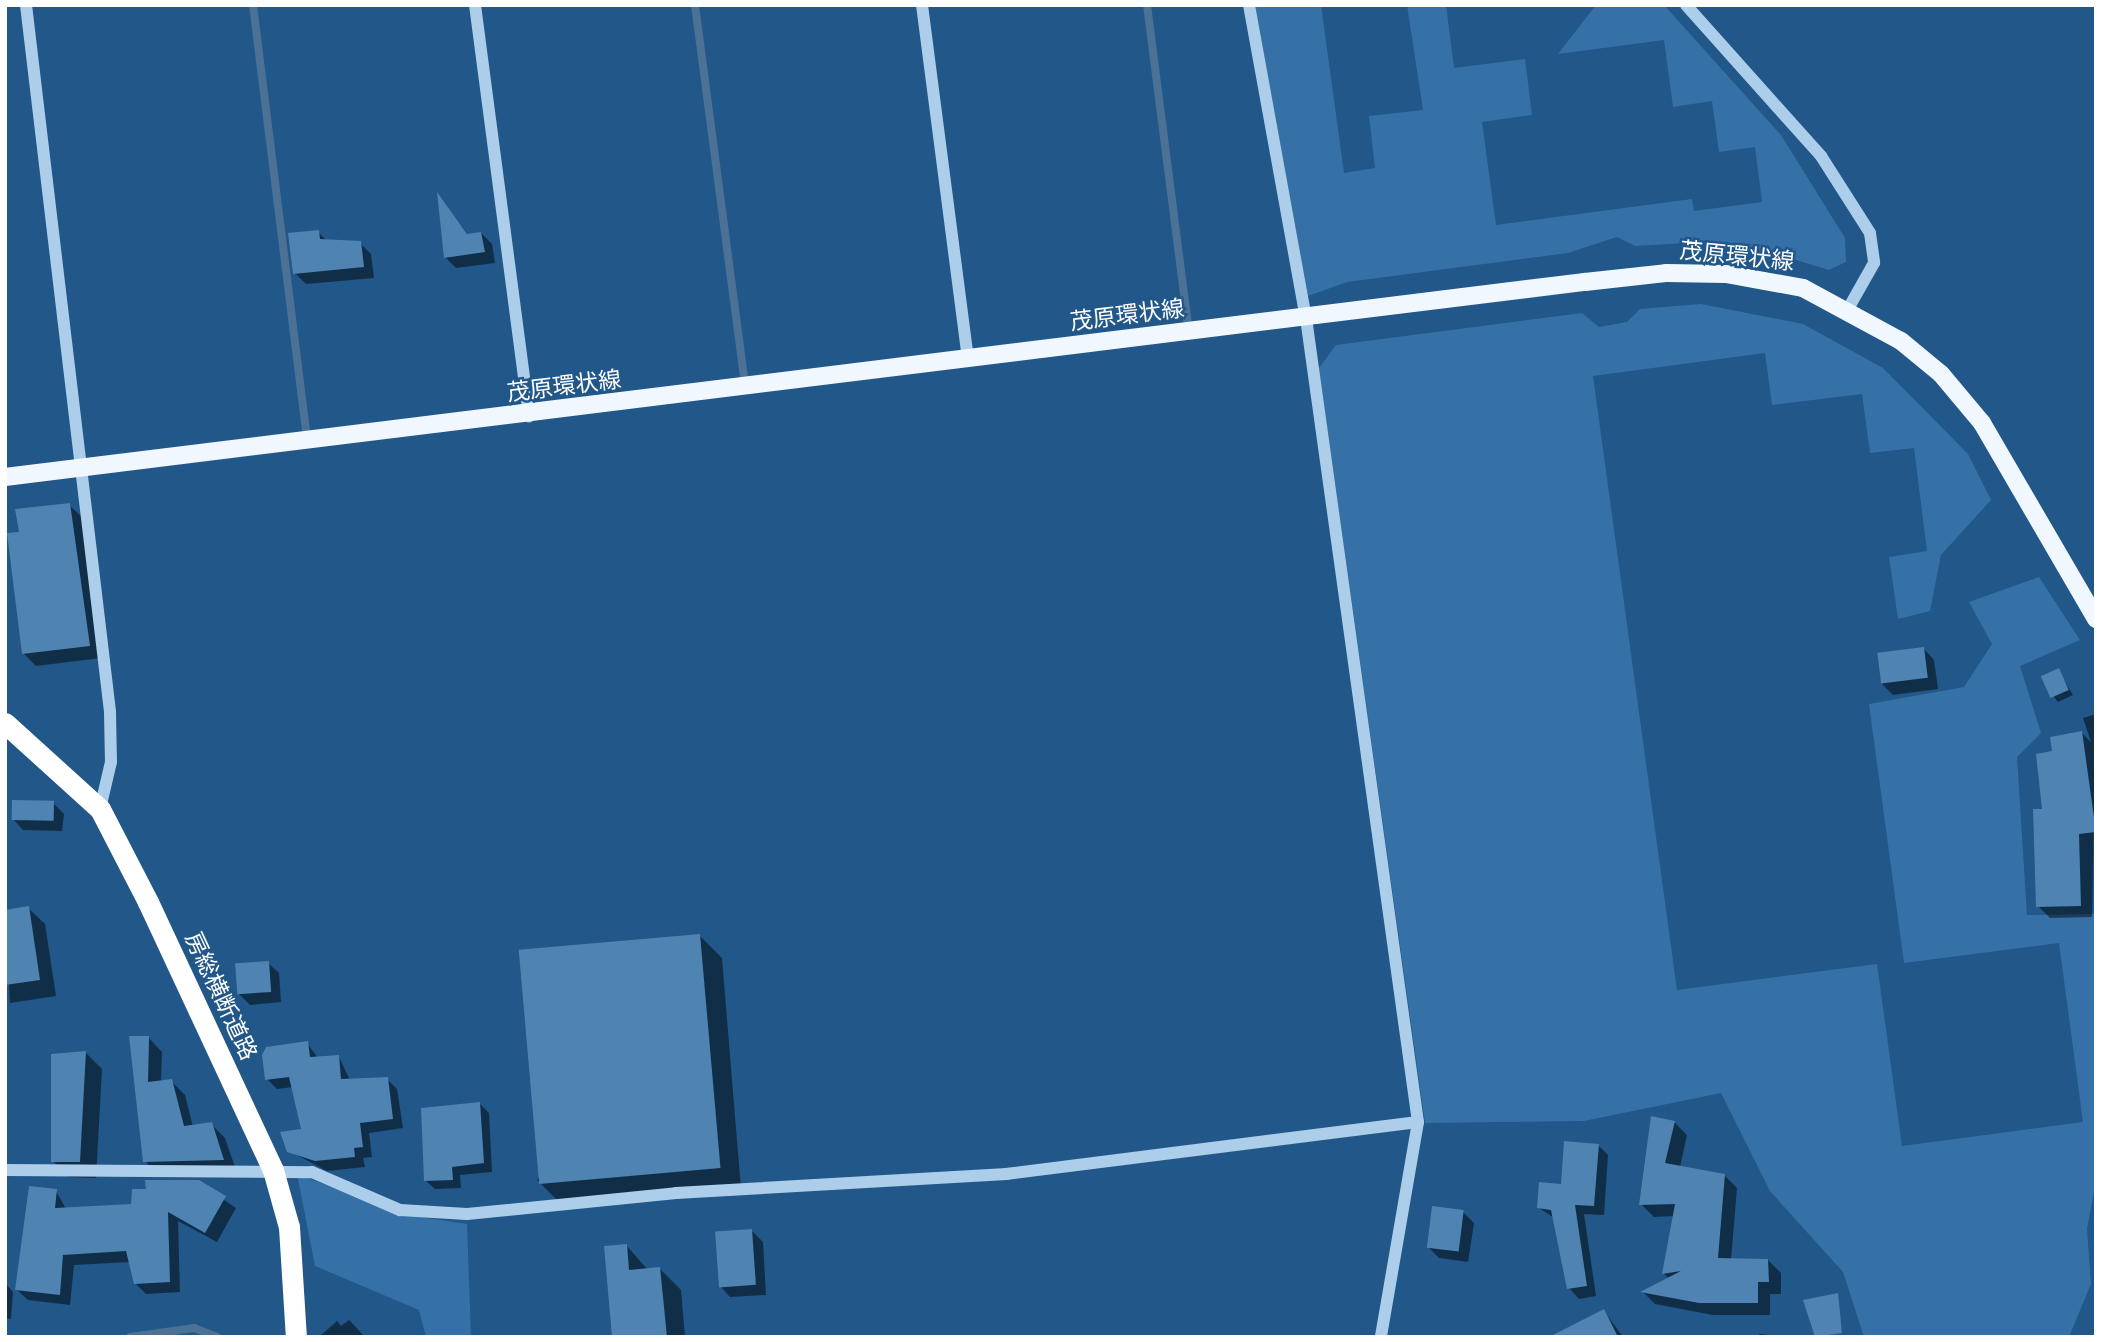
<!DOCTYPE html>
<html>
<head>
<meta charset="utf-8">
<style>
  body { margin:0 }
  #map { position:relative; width:2101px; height:1342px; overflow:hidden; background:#215789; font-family:Raleway,"Noto Sans JP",sans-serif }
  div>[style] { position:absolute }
  .green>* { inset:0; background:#3571a6 }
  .shadow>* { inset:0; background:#0007 }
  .stream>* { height:8px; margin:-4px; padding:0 4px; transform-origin:4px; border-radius:4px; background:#4b7194 }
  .building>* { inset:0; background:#4e83b2; transform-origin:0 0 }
  .minor>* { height:12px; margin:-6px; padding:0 6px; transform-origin:6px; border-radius:6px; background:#adceea }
  .major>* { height:18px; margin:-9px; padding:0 9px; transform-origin:9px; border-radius:9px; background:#f1f7fe }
  .highway>* { height:21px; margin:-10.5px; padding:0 10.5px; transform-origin:10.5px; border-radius:10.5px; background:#fff }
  span { translate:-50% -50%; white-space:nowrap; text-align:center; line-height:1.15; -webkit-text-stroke:5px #215789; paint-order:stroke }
  .street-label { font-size:23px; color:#fff }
  .frame { position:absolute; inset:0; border:7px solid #fff; pointer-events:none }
</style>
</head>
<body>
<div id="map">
  <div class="green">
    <div style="clip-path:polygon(1255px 5px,1321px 5px,1344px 173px,1375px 168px,1369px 116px,1423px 110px,1407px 5px,1446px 5px,1454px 68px,1525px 59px,1532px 115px,1482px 122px,1496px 225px,1692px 199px,1694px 211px,1762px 202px,1755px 147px,1719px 152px,1712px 101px,1673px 107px,1664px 40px,1558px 54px,1596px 5px,1664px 5px,1781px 135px,1845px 238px,1846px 262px,1829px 270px,1770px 252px,1706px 242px,1635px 246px,1617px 237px,1568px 253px,1347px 282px,1308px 296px)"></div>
    <div style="clip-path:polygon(1701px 304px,1803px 324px,1883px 368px,1968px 454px,1991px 500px,1941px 555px,1930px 611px,1898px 619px,1889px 557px,1927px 551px,1914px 448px,1870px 453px,1862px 394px,1772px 405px,1765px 353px,1593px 376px,1677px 990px,1877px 964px,1902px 1146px,2083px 1122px,2059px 943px,1904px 963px,1869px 704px,1964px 687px,1992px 644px,1969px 602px,2039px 577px,2080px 640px,2020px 666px,2041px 733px,2017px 757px,2027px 915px,2096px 914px,2096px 1181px,2087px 1229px,2091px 1284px,2069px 1337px,1864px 1337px,1843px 1272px,1770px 1191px,1721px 1093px,1584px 1121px,1425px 1123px,1319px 368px,1336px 345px,1582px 313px,1599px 327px,1627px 322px,1640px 309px)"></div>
    <div style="clip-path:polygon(297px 1174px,406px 1215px,467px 1224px,471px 1337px,426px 1337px,419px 1310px,315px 1266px)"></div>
  </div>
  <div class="shadow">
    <div style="clip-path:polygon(439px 197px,469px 236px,481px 233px,492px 244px,495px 263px,456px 268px,445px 257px)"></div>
    <div style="clip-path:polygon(318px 232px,327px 241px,360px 243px,371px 254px,374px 278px,306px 284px,295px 273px)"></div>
    <div style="clip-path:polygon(69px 505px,82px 517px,101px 658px,36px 666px,23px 653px,21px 533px)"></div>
    <div style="clip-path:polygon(1924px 649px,1934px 660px,1938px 689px,1893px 695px,1882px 684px)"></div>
    <div style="clip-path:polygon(2058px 670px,2073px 695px,2058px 702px,2054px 697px)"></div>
    <div style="clip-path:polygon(2096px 714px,2092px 917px,2050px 918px,2038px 906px,2055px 753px,2082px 733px,2091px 742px,2083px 718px)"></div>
    <div style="clip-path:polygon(53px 803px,64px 814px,62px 831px,23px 830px,13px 819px)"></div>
    <div style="clip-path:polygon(28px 908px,45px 924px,56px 996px,10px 1003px,5px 911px)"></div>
    <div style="clip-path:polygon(700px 936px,722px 958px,741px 1189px,559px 1202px,537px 1180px)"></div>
    <div style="clip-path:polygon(268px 963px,279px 973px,281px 1002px,250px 1005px,239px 994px)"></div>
    <div style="clip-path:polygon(149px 1038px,162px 1052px,161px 1082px,171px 1081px,185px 1095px,193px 1127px,211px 1124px,225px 1138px,237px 1173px,159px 1175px,145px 1161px)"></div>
    <div style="clip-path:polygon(307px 1043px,318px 1058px,339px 1057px,350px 1080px,387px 1079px,397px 1089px,403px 1128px,369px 1133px,372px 1157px,363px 1158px,365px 1167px,327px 1171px,289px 1151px,303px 1130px,293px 1087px,277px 1089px,267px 1079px)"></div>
    <div style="clip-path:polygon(86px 1053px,102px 1069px,96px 1178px,69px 1177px,53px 1161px)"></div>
    <div style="clip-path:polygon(480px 1104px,489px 1113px,492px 1172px,460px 1175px,461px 1188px,435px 1189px,426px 1181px)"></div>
    <div style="clip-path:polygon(1674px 1122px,1687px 1135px,1680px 1167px,1724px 1175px,1737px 1188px,1731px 1260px,1768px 1260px,1781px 1273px,1781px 1294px,1770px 1294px,1770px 1315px,1713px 1315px,1655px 1304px,1643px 1292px,1670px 1279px,1664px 1274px,1675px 1216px,1654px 1217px,1641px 1204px)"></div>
    <div style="clip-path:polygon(1598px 1145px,1608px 1155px,1604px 1215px,1584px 1214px,1596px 1296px,1579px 1299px,1569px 1288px,1554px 1218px,1538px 1207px)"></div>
    <div style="clip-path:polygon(198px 1182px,236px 1208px,217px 1242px,178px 1221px,180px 1292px,146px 1294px,135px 1283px,130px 1262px,74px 1265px,70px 1305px,28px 1300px,17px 1290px,56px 1191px,66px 1209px,133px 1205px,148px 1190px)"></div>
    <div style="clip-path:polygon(1463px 1212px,1474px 1223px,1468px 1262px,1439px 1258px,1428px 1247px)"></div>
    <div style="clip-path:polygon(752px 1231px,763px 1242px,766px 1295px,730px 1297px,720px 1286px)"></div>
    <div style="clip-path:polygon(626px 1245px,648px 1270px,660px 1269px,681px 1290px,685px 1337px,615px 1337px)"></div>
    <div style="clip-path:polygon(5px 1283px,13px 1292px,11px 1319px,5px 1318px)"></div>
    <div style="clip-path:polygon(1604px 1311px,1623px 1337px,1583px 1337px)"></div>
    <div style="clip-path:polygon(349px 1320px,365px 1337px,319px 1337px,337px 1321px,341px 1326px)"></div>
    <div style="clip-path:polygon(1759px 1334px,1788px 1337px,1759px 1337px)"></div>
  </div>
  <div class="stream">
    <div style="left:253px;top:5px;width:431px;rotate:82.9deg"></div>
    <div style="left:695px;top:5px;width:377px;rotate:82.5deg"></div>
    <div style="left:1147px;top:5px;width:323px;rotate:82.7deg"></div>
    <div style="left:130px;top:1337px;width:65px;rotate:-8deg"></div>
    <div style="left:194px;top:1328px;width:25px;rotate:21deg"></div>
  </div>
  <div class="building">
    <div style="clip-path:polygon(437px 192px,467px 234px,481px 232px,485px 252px,444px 258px)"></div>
    <div style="clip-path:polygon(319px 230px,320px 239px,361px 241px,364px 267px,293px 274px,288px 233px)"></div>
    <div style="clip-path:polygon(70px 503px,90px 646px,22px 654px,7px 533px,19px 532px,15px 509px)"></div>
    <div style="left:1924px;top:647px;width:31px;height:47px;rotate:83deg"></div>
    <div style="left:2059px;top:668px;width:24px;height:20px;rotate:66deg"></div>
    <div style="clip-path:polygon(2082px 731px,2096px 832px,2079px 834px,2081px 906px,2036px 907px,2033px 809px,2042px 809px,2036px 754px,2052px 751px,2050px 737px)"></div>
    <div style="left:12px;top:800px;width:42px;height:20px;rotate:1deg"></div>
    <div style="clip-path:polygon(29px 906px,40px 980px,5px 985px,5px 910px)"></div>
    <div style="left:700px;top:934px;width:235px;height:182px;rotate:85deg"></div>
    <div style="left:269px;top:961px;width:31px;height:34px;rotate:86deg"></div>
    <div style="clip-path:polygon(129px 1036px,149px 1036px,148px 1082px,172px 1079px,184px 1126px,212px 1122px,224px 1160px,143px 1162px)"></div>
    <div style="clip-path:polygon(308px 1041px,310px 1057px,339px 1055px,341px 1079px,388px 1077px,393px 1119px,360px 1123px,363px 1147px,354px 1148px,355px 1157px,315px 1161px,287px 1152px,280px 1132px,301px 1129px,289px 1077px,265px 1080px,262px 1055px,266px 1047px)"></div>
    <div style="clip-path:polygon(86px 1051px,80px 1162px,51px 1162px,51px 1054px)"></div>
    <div style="clip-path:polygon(480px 1102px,484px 1163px,452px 1167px,453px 1180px,424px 1181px,421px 1108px)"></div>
    <div style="clip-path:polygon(1651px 1116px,1675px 1121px,1665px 1163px,1725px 1174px,1718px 1258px,1768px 1259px,1769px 1282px,1758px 1282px,1758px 1303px,1699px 1303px,1640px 1292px,1681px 1271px,1662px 1274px,1675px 1204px,1639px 1205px)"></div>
    <div style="clip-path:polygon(1564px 1141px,1599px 1144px,1594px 1206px,1575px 1205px,1587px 1286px,1567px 1289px,1551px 1210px,1537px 1208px,1539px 1182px,1561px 1184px)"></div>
    <div style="clip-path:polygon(145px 1180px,199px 1180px,226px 1196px,205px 1233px,168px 1212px,170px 1282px,134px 1284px,126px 1251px,63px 1255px,60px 1295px,15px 1290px,29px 1186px,57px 1189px,55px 1208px,131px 1204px,132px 1189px,146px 1189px)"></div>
    <div style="left:1432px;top:1206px;width:32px;height:42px;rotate:7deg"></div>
    <div style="left:752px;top:1229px;width:56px;height:37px;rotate:86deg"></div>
    <div style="clip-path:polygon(627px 1244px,629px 1270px,660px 1267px,667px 1337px,612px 1337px,604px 1246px)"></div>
    <div style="clip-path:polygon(1838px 1293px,1842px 1333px,1815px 1337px,1803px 1300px)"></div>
    <div style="clip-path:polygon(1604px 1309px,1618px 1337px,1549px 1337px)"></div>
  </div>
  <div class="minor">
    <div style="left:26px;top:5px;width:712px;rotate:83.22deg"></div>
    <div style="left:110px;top:712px;width:50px;rotate:88.9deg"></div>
    <div style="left:111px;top:762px;width:48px;rotate:103.2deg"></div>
    <div style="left:475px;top:5px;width:415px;rotate:82.5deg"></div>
    <div style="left:922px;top:5px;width:358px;rotate:82.6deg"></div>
    <div style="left:1249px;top:5px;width:318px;rotate:79.7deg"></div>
    <div style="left:1306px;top:318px;width:812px;rotate:82.07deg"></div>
    <div style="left:1418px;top:1122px;width:218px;rotate:99.8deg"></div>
    <div style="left:1686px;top:5px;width:203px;rotate:48.2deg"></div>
    <div style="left:1821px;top:156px;width:91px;rotate:57.5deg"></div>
    <div style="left:1870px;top:233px;width:30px;rotate:82deg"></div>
    <div style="left:1874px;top:263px;width:53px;rotate:119.5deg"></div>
    <div style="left:5px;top:1170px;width:307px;rotate:0.4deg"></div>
    <div style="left:312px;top:1172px;width:96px;rotate:23.4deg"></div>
    <div style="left:400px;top:1210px;width:67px;rotate:3.4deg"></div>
    <div style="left:467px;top:1214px;width:210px;rotate:-5.7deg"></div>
    <div style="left:676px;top:1193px;width:331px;rotate:-3.3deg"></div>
    <div style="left:1006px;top:1174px;width:415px;rotate:-7.2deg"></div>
  </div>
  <div class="major">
    <div style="left:5px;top:477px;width:1592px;rotate:-7.04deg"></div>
    <div style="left:1585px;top:282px;width:81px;rotate:-6.3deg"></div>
    <div style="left:1666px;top:273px;width:60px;rotate:1deg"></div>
    <div style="left:1726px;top:274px;width:78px;rotate:10.3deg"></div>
    <div style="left:1803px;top:288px;width:111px;rotate:28.4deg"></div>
    <div style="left:1901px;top:341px;width:52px;rotate:39.5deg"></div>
    <div style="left:1941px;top:374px;width:64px;rotate:50.1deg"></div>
    <div style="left:1982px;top:423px;width:227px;rotate:59.8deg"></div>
  </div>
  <div class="highway">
    <div style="left:5px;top:723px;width:128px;rotate:42.2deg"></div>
    <div style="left:100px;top:809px;width:105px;rotate:62.7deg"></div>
    <div style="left:148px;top:902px;width:296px;rotate:65deg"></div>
    <div style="left:273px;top:1170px;width:59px;rotate:74.3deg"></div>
    <div style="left:289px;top:1227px;width:110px;rotate:86.4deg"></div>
  </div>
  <div class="street-label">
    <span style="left:1737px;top:256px;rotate:6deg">茂原環状線</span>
    <span style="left:1127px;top:315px;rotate:-7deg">茂原環状線</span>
    <span style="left:564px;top:386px;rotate:-7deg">茂原環状線</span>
    <span style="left:221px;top:996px;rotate:65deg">房総横断道路</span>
  </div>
  <div class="frame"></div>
</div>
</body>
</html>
